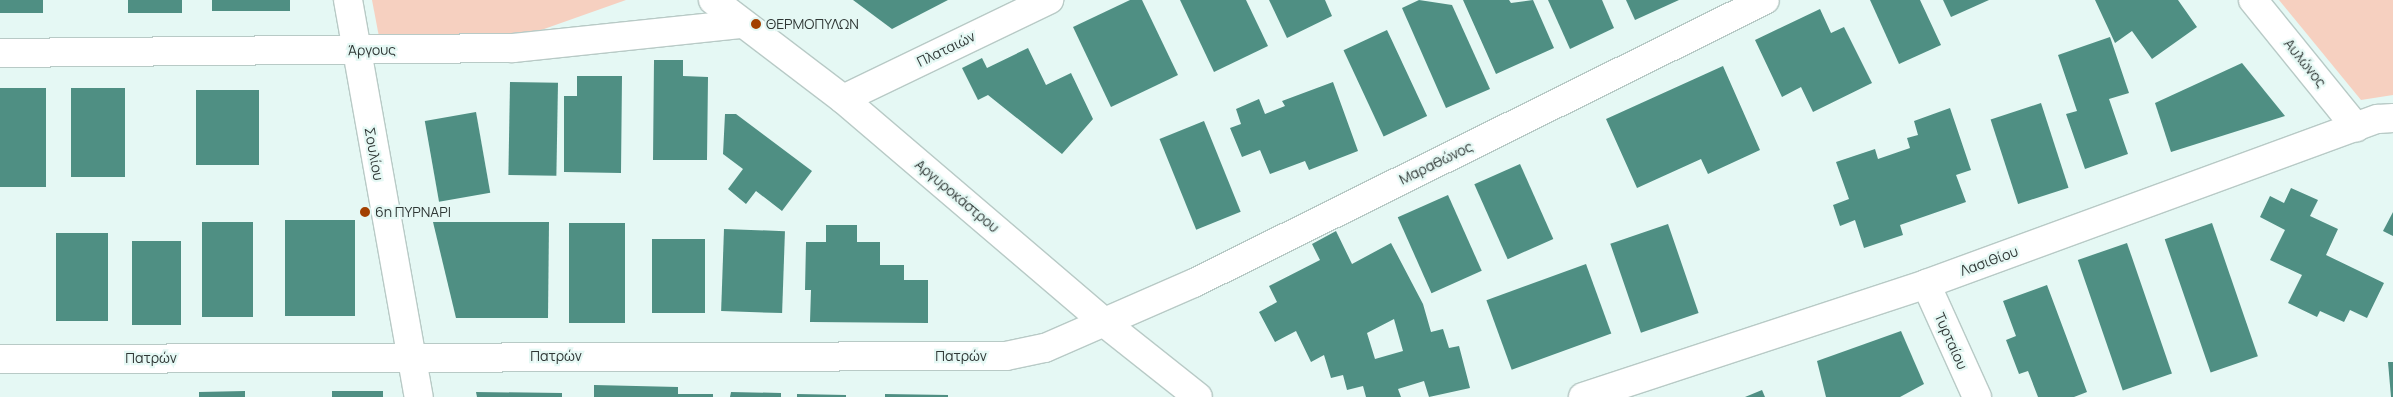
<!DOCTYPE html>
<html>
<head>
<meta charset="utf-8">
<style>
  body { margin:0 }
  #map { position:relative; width:2393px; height:397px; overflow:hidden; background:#e5f8f4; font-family:Manrope,sans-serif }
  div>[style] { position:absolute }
  .green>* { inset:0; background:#f6d0c0 }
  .building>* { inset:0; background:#4f8f83; transform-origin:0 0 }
  .roads { filter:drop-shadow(1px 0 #b8cac6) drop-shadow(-1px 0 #b8cac6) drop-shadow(0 1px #b8cac6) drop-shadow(0 -1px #b8cac6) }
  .minor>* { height:28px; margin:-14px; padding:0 14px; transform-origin:14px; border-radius:14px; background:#fff }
  .tertiary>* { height:28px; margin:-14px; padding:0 14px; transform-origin:14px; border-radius:14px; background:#fff }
  .dots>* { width:14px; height:14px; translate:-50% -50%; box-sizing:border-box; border:2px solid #e5f8f4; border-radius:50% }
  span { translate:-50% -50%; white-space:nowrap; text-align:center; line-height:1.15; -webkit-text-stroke:4.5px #e5f8f4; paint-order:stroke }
  .poi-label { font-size:14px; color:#2f3735 }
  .left { translate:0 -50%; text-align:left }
  .street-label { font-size:14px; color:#2f3735 }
</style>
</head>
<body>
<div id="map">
  <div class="green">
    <div style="clip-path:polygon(372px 0,626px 0,513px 40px,380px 42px)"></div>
    <div style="clip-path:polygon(2279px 0,2393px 0,2393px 95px,2361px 100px)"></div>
  </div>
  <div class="building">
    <div style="left:0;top:0;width:43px;height:13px"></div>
    <div style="left:128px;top:0;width:54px;height:13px"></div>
    <div style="left:212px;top:0;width:78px;height:11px"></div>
    <div style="clip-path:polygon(853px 0,948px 0,892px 29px)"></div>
    <div style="clip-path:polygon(1130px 0,1142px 0,1178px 75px,1111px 107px,1073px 27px)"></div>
    <div style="clip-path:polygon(1180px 0,1246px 0,1268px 46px,1214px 72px)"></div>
    <div style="clip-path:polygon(1269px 0,1325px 0,1332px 16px,1287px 38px)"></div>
    <div style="clip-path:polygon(1419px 0,1452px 5px,1490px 89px,1446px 108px,1402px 8px)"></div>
    <div style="clip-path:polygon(1463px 0,1509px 0,1511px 3px,1533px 0,1554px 48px,1496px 74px)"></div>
    <div style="clip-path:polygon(1548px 0,1602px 0,1614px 28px,1570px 49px)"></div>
    <div style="clip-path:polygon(1626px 0,1679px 0,1635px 20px)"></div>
    <div style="clip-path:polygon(1870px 0,1920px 0,1941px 45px,1899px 64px)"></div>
    <div style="clip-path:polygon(1943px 0,1989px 0,1951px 17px)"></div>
    <div style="clip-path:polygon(2095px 0,2178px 0,2197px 27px,2152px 59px,2132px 31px,2115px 43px)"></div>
    <div style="clip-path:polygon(1820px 9px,1831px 33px,1844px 27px,1872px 83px,1813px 112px,1801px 87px,1782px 97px,1755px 40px)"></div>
    <div style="left:1387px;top:30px;width:95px;height:48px;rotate:65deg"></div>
    <div style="clip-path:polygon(2110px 37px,2129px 93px,2109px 99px,2128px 154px,2085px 169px,2066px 114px,2077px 111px,2058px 55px)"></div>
    <div style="clip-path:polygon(1028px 48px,1046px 85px,1071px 73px,1093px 119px,1062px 154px,988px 95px,978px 100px,962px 68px,982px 58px,987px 68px)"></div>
    <div style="clip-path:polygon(654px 60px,683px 60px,683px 76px,708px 77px,707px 160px,653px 160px)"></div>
    <div style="clip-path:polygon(2242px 63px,2285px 116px,2171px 152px,2155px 103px)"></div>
    <div style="clip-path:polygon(1723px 66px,1760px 150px,1708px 174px,1701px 159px,1637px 188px,1606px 119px)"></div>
    <div style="clip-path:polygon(577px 76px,622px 76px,621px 173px,564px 172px,564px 96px,577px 96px)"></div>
    <div style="left:510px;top:82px;width:48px;height:93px;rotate:1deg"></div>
    <div style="clip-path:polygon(1333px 82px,1358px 151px,1309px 170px,1305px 161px,1270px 174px,1260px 150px,1242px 157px,1230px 128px,1241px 124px,1236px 109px,1259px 99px,1265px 114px,1285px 106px,1282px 101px)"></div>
    <div style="left:46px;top:88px;width:99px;height:46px;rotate:90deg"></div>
    <div style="left:71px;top:88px;width:54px;height:89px"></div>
    <div style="left:259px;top:90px;width:75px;height:63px;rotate:90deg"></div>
    <div style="left:2041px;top:103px;width:89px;height:53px;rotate:72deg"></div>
    <div style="clip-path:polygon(1950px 108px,1971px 170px,1956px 175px,1966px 202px,1900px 225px,1903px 235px,1864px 248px,1855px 220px,1840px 226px,1833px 205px,1849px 199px,1836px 162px,1875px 149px,1878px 159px,1910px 148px,1907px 138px,1918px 135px,1914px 121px)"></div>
    <div style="left:476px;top:112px;width:82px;height:52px;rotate:80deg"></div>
    <div style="clip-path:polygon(725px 114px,736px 114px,812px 171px,782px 211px,756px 191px,746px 204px,728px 189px,743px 169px,723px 154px)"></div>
    <div style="left:1204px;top:121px;width:98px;height:48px;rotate:68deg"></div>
    <div style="left:1520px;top:164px;width:82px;height:50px;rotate:66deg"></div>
    <div style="clip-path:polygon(2291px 188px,2318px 200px,2310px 216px,2338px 229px,2326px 255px,2384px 283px,2367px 318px,2350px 310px,2344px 322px,2320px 311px,2317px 317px,2288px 303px,2302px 275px,2270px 260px,2285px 230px,2260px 217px,2270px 196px,2284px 203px)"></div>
    <div style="left:1448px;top:195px;width:83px;height:55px;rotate:66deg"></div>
    <div style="clip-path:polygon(2393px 212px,2393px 236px,2383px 231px)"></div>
    <div style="left:285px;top:220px;width:70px;height:96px"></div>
    <div style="left:202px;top:222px;width:51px;height:95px"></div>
    <div style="clip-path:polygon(433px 222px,549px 222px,548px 318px,456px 318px)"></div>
    <div style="left:569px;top:223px;width:56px;height:100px"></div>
    <div style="left:2212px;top:223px;width:141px;height:50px;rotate:71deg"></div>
    <div style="left:1668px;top:224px;width:94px;height:61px;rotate:71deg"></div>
    <div style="clip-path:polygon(826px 225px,857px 225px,857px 242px,880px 242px,880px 265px,904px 265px,904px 280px,928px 280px,928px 323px,810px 322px,811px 290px,805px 290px,806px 242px,826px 242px)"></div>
    <div style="left:724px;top:229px;width:61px;height:82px;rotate:2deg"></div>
    <div style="clip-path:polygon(evenodd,1336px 231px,1352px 264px,1391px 243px,1423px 304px,1431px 332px,1443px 329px,1449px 348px,1459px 346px,1470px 388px,1429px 397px,1424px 381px,1398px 389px,1401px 397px,1366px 397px,1363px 386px,1347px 390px,1343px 375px,1331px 378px,1324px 355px,1311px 362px,1296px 331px,1275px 342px,1259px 312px,1277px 302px,1269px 286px,1320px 260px,1312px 244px,1336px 231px,1394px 319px,1403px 351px,1375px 359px,1367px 333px,1394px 319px)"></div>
    <div style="left:56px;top:233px;width:52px;height:88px"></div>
    <div style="left:652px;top:239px;width:53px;height:74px"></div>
    <div style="left:132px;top:241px;width:49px;height:84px"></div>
    <div style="left:2127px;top:243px;width:138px;height:52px;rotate:71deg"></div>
    <div style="left:1586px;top:264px;width:74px;height:106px;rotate:70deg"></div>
    <div style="clip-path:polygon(2047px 285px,2087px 392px,2074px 397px,2038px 397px,2028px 371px,2019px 374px,2006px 340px,2016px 336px,2003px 301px)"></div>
    <div style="clip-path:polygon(1901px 331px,1924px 384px,1900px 397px,1826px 397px,1817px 361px)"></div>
    <div style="clip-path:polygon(2388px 362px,2393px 362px,2393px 397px,2391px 397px)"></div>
    <div style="clip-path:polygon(594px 385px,678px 387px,678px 394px,713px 394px,713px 397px,594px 397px)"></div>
    <div style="clip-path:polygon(1762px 390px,1765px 397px,1745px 397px)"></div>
    <div style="clip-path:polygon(245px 391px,245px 397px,199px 397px,199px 392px)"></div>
    <div style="left:332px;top:391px;width:51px;height:6px"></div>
    <div style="clip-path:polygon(476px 392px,562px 393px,562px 397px,477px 397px)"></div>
    <div style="clip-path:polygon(731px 392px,781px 393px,781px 397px,730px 397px)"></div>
    <div style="clip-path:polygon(797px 394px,846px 395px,846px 397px,797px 397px)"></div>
    <div style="clip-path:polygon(885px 394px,948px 395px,948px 397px,885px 397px)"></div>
  </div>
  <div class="roads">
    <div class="minor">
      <div style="left:713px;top:0;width:163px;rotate:37.3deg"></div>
      <div style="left:843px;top:99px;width:346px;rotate:40.5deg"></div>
      <div style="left:1106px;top:324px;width:117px;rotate:38.4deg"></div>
      <div style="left:2253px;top:0;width:164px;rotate:51deg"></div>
      <div style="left:0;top:53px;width:513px;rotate:-0.56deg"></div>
      <div style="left:513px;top:48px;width:231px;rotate:-6deg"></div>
      <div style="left:843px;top:99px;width:229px;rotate:-25.7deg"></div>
      <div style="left:1926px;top:284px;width:124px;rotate:65.7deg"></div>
      <div style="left:0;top:359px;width:1006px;rotate:-0.17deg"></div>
      <div style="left:1006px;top:356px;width:40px;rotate:-12deg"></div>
      <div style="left:1045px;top:348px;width:163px;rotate:-23.6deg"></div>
      <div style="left:1194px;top:283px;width:637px;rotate:-26.36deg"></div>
      <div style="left:1583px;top:397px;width:361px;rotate:-18.2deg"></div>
      <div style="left:1926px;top:284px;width:481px;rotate:-20.1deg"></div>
      <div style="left:2378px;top:119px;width:15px;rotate:-4deg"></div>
    </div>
    <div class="tertiary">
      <div style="left:348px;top:0;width:403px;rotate:79.9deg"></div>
    </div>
  </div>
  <div class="dots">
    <div style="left:756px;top:24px;background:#a24001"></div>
    <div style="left:365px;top:212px;background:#a24001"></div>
  </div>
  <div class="poi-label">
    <span class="left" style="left:766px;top:24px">ΘΕΡΜΟΠΥΛΩΝ</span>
    <span class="left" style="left:375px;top:212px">6η ΠΥΡΝΑΡΙ</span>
  </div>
  <div class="street-label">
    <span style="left:946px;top:49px;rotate:-26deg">Πλαταιών</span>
    <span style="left:372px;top:50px;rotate:-1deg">Άργους</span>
    <span style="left:2305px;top:63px;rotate:51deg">Αυλώνος</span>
    <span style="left:374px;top:154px;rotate:80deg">Σουλίου</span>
    <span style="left:1436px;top:163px;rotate:-26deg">Μαραθώνος</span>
    <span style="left:957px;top:196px;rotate:40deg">Αργυροκάστρου</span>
    <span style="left:1989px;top:261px;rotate:-20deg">Λασιθίου</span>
    <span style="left:1951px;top:341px;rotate:66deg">Τυρταίου</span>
    <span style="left:556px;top:356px">Πατρών</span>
    <span style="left:961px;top:356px">Πατρών</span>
    <span style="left:151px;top:358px">Πατρών</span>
  </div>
</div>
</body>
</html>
